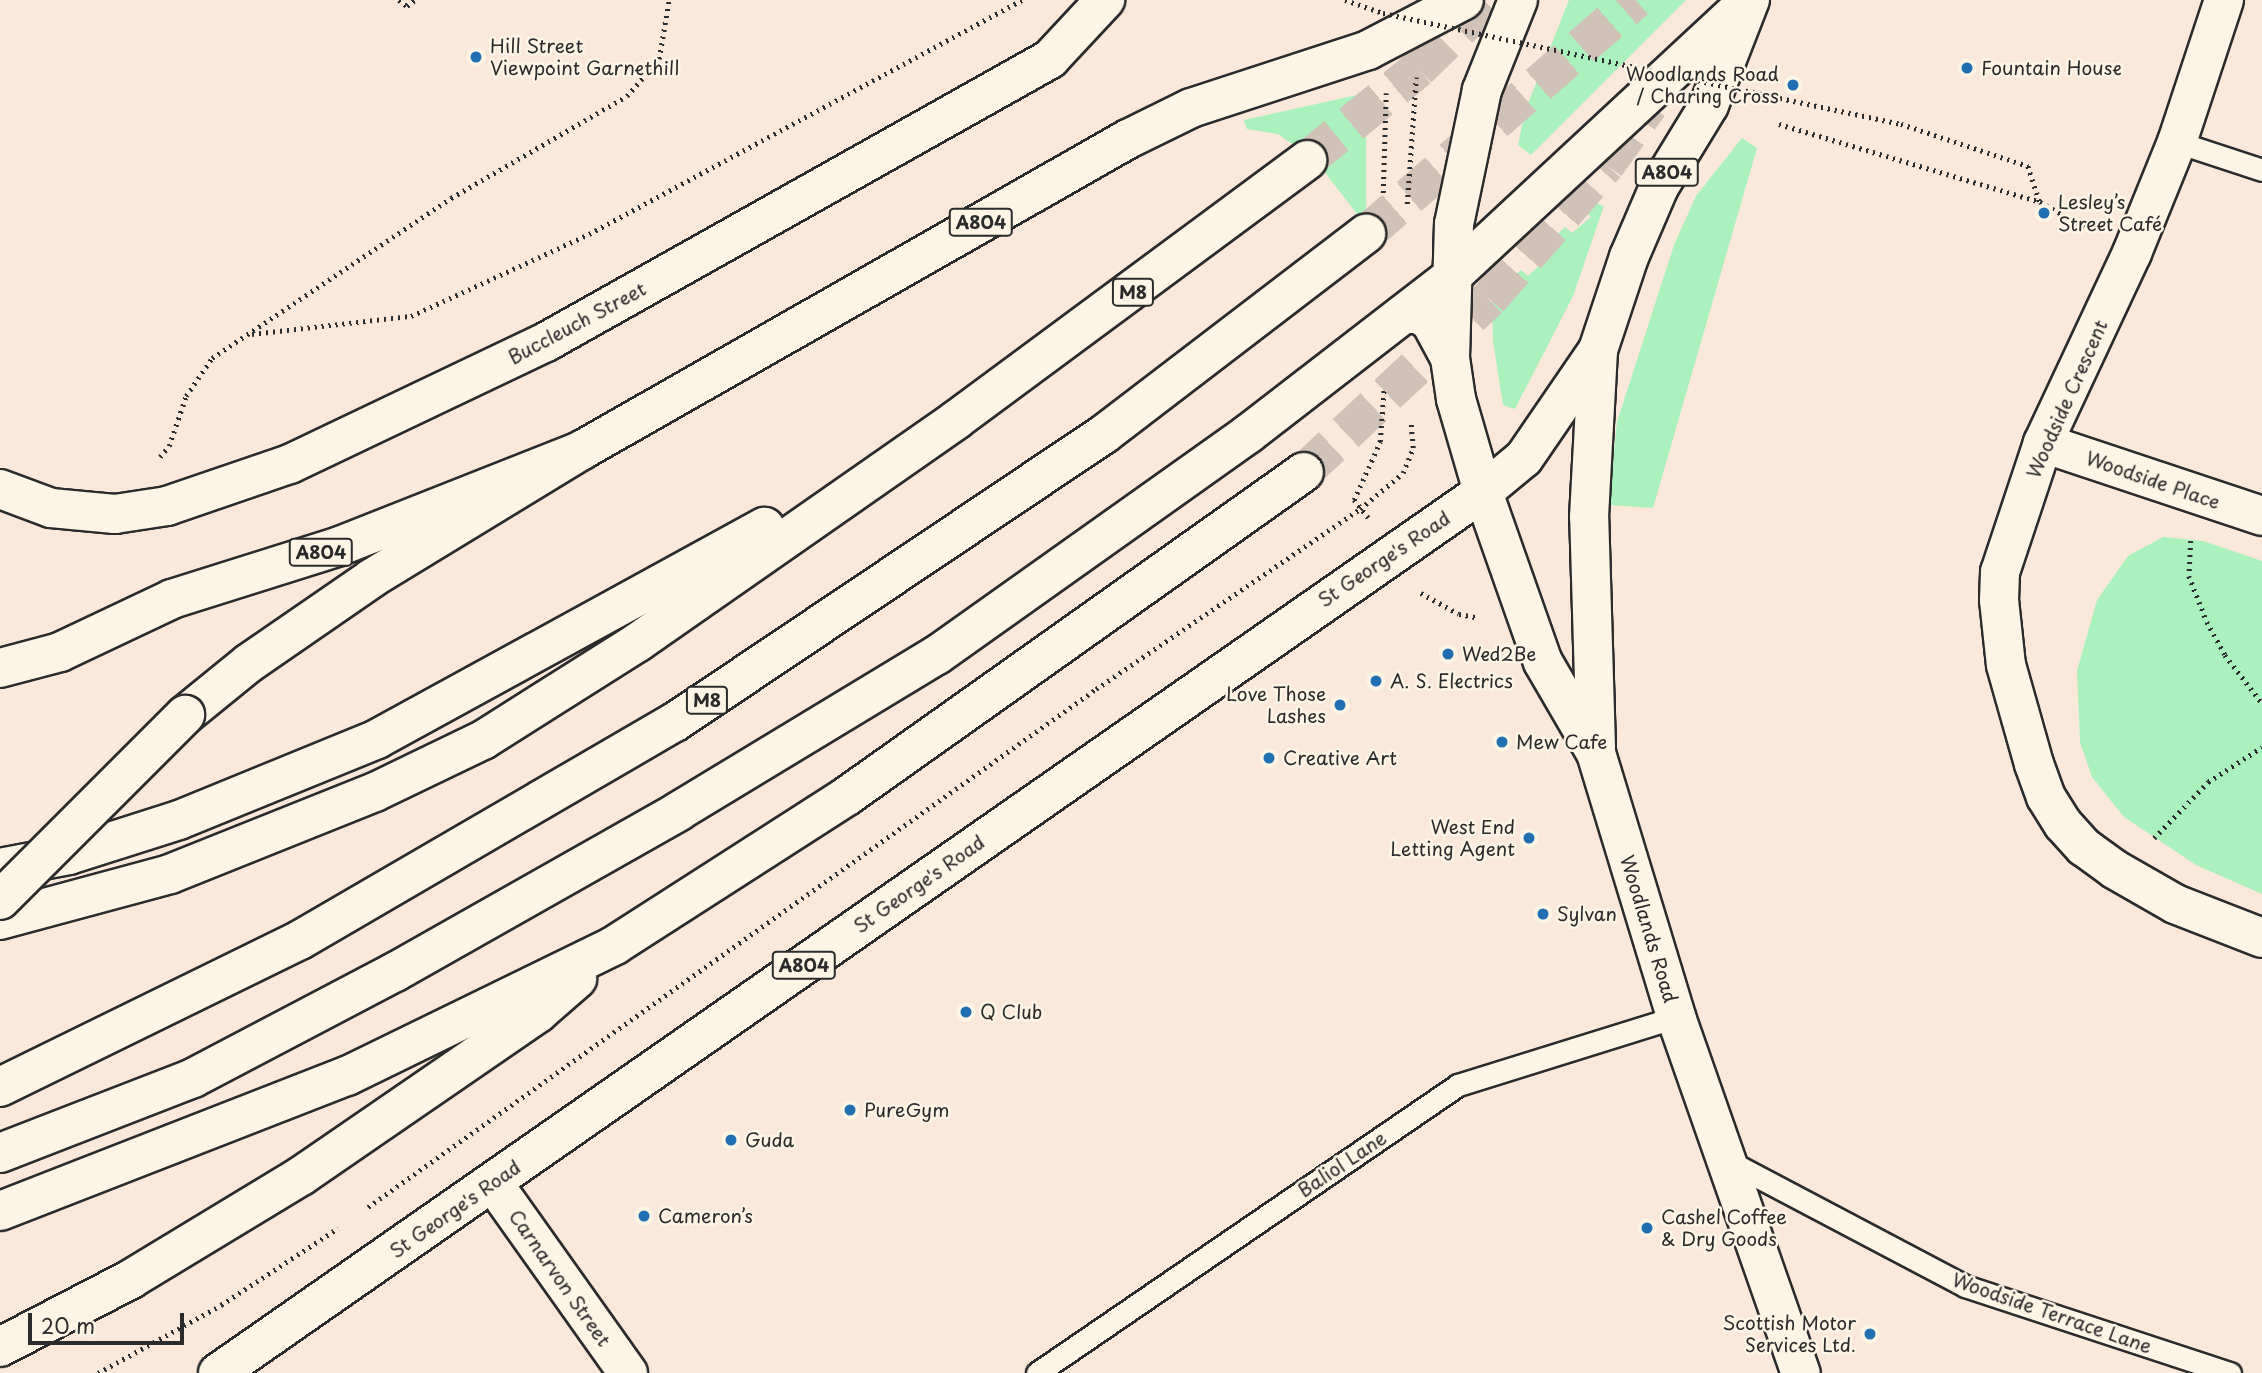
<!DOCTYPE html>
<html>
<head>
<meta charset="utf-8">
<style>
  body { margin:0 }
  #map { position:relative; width:2262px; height:1373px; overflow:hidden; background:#fae8db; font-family:"Playpen Sans",sans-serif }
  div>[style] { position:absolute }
  .green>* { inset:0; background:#aaf1bd }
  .motorway-tunnel>* { height:38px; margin-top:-19px; transform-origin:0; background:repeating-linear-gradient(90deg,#d1c2b8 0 38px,transparent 0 57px) }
  .path>* { height:4.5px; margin-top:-2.25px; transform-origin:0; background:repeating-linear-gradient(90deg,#2b2b2b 0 2px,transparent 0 7px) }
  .roads { filter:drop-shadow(2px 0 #2b2b2b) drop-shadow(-2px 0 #2b2b2b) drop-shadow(0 2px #2b2b2b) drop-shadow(0 -2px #2b2b2b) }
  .service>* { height:21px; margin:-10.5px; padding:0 10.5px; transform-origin:10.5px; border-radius:10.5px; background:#fcf5e5 }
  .minor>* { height:38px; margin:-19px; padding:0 19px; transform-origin:19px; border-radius:19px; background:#fcf5e5 }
  .tertiary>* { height:38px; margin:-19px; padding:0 19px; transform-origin:19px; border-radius:19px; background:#fcf5e5 }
  .primary>* { height:38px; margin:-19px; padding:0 19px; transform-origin:19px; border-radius:19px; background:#fcf5e5 }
  .motorway>* { height:38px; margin:-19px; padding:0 19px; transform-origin:19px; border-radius:19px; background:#fcf5e5 }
  .path-bridge>* { height:4.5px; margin-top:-2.25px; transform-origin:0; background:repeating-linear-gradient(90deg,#2b2b2b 0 2px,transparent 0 7px) }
  .bridges { filter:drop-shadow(2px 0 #2b2b2b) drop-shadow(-2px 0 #2b2b2b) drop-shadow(0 2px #2b2b2b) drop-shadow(0 -2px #2b2b2b) }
  .motorway-bridge>* { height:38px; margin:-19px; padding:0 19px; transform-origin:19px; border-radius:19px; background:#fcf5e5 }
  .dots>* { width:19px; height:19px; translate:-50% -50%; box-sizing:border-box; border:4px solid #fcf5e5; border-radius:50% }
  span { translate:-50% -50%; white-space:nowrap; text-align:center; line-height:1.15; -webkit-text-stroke:5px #fcf5e5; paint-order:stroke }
  .shield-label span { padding:2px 5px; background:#fcf5e5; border:2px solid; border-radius:5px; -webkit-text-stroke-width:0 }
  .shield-label { font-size:18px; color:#2b2b2b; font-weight:700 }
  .poi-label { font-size:19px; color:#2b2b2b }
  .left { translate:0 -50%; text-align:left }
  .right { translate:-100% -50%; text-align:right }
  .street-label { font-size:19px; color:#2b2b2b }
  .scale { position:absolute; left:28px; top:1313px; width:156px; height:32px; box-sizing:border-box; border:4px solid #2b2b2b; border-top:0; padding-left:9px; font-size:21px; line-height:24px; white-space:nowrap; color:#2b2b2b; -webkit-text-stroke:5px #fcf5e5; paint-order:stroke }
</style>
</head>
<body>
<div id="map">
  <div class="green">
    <div style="clip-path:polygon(1569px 0,1686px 0,1531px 155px,1518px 145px,1525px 111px)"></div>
    <div style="clip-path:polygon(1366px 93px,1366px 217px,1360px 218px,1317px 162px,1278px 134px,1247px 129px,1244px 120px)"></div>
    <div style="clip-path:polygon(1742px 138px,1757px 148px,1653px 508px,1609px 505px,1617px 422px,1674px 245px,1696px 196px)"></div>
    <div style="clip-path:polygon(1592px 202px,1604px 206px,1573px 296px,1515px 409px,1503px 405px,1493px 341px,1492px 296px,1521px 270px,1528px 276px,1545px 260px,1538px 253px,1565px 227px,1572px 233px,1591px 217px,1583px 209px)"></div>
    <div style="clip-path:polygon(2163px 537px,2203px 541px,2262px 561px,2262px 894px,2196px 865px,2124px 817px,2092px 777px,2080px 742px,2077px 671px,2097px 600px,2128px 556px)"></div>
  </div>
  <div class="motorway-tunnel">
    <div style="left:1307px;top:160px;width:144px;rotate:-39.3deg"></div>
    <div style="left:1418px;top:69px;width:99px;rotate:-44.2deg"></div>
    <div style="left:1366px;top:234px;width:357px;rotate:-41deg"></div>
    <div style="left:1304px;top:472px;width:253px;rotate:-43.1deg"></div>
    <div style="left:1489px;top:299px;width:178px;rotate:-48.9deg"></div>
    <div style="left:1606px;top:165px;width:74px;rotate:-54.4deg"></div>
  </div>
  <div class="path">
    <div style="left:399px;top:0;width:10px;rotate:37deg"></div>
    <div style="left:407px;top:6px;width:10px;rotate:-37deg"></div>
    <div style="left:1779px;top:124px;width:272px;rotate:16.6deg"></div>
    <div style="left:1901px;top:124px;width:134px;rotate:18.3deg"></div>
    <div style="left:2028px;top:166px;width:38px;rotate:72deg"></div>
    <div style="left:2040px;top:202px;width:58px;rotate:28.8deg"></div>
    <div style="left:1383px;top:193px;width:100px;rotate:-88.3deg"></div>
    <div style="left:1407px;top:204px;width:127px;rotate:-85.9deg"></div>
    <div style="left:252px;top:334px;width:160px;rotate:-6.5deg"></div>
    <div style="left:411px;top:316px;width:196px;rotate:-24.7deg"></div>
    <div style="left:589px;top:234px;width:492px;rotate:-28.4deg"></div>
    <div style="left:160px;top:457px;width:14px;rotate:-51deg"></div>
    <div style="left:169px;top:446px;width:53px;rotate:-71.2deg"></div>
    <div style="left:186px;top:396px;width:46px;rotate:-55.6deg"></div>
    <div style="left:212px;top:358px;width:288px;rotate:-33.8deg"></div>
    <div style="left:451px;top:198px;width:203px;rotate:-30.1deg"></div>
    <div style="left:627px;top:96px;width:49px;rotate:-49.1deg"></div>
    <div style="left:659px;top:59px;width:60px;rotate:-80.4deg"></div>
    <div style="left:1368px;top:518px;width:23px;rotate:-128deg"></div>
    <div style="left:1354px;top:500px;width:64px;rotate:-65.9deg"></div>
    <div style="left:1380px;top:442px;width:55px;rotate:-85.8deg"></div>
    <div style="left:2191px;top:541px;width:35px;rotate:93deg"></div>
    <div style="left:2189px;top:576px;width:49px;rotate:68.6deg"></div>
    <div style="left:2207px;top:622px;width:38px;rotate:61deg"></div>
    <div style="left:2225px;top:655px;width:61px;rotate:52.4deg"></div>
    <div style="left:1421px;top:593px;width:43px;rotate:28.9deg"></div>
    <div style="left:1459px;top:614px;width:20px;rotate:11deg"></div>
    <div style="left:2154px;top:838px;width:78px;rotate:-46deg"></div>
    <div style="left:2208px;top:782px;width:64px;rotate:-32.9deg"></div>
    <div style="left:368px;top:1207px;width:893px;rotate:-35.43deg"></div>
    <div style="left:1096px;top:689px;width:320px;rotate:-34.3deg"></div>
    <div style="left:1360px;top:509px;width:56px;rotate:-39.9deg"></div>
    <div style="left:1403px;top:473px;width:27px;rotate:-68deg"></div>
    <div style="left:1413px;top:448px;width:25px;rotate:-95deg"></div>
    <div style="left:98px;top:1373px;width:141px;rotate:-28.9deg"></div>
    <div style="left:221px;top:1305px;width:140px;rotate:-33.3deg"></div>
  </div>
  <div class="roads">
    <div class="service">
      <div style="left:2177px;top:142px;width:89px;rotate:18.2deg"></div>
      <div style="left:1730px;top:1162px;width:266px;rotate:27.8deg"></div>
      <div style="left:1965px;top:1286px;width:279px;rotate:18.2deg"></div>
      <div style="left:1037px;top:1373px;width:510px;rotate:-34.38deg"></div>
      <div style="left:1458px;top:1085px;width:228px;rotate:-17.3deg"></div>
    </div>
    <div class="minor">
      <div style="left:2224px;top:0;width:150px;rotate:108.3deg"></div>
      <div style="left:2177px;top:142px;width:120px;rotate:112.1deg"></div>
      <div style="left:2132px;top:253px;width:210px;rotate:115.1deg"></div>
      <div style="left:2043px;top:443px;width:136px;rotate:108.4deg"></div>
      <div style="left:2000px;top:572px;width:28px;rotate:92deg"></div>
      <div style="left:1999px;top:600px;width:65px;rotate:83.9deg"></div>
      <div style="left:2006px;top:665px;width:103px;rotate:74.2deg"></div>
      <div style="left:2034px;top:764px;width:35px;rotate:70deg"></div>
      <div style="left:2046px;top:797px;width:32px;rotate:58deg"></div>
      <div style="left:2063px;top:824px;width:31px;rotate:48deg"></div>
      <div style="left:2084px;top:847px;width:37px;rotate:36deg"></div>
      <div style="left:2114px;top:869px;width:70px;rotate:29.8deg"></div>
      <div style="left:2175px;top:904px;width:93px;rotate:21.3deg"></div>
      <div style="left:2043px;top:443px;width:231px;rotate:18.4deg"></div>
      <div style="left:0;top:489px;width:54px;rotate:20.4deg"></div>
      <div style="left:51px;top:508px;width:64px;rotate:5.4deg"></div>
      <div style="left:115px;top:514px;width:53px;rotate:-8.7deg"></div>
      <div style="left:167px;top:506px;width:130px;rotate:-18.9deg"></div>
      <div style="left:290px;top:464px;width:284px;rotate:-25.5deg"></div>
      <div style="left:546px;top:342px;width:578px;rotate:-29.31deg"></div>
      <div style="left:1050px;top:59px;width:81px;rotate:-47deg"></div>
      <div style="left:493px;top:1183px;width:233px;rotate:54.6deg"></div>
    </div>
    <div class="tertiary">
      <div style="left:1483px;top:492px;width:180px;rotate:70.6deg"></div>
      <div style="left:1543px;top:662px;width:105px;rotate:59.8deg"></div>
      <div style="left:1596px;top:753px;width:276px;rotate:73.1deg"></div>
      <div style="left:1676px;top:1017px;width:377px;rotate:70.7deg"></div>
      <div style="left:1596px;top:747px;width:230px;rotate:-91.7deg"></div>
      <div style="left:1589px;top:517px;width:167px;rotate:-86.9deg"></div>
    </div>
    <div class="primary">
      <div style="left:1451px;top:277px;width:400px;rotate:-42.9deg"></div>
      <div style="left:1483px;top:492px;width:97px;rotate:-106.2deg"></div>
      <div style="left:1456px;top:399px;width:41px;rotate:-98.3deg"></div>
      <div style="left:1450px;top:358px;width:134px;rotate:-88.3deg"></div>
      <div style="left:1454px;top:224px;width:137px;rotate:-78.2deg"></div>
      <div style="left:1482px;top:90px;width:97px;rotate:-68.2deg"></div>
      <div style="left:0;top:668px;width:62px;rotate:-14.9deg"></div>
      <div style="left:60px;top:652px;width:124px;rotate:-25.3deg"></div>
      <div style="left:172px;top:599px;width:176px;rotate:-17.5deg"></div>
      <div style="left:340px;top:546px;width:260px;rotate:-21.6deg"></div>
      <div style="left:582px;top:450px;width:628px;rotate:-29.67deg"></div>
      <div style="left:1128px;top:139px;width:70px;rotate:-26.2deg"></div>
      <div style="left:1191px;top:108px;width:186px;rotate:-18.1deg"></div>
      <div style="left:1368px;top:50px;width:108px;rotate:-27.5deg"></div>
      <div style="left:218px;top:1373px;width:1542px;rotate:-34.86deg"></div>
      <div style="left:1483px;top:492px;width:53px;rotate:-39.7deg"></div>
      <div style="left:1524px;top:458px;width:131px;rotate:-55.6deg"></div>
      <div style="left:1598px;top:350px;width:98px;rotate:-71.6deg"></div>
      <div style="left:1629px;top:257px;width:76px;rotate:-66.8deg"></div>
      <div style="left:1659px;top:187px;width:96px;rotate:-58.6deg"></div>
      <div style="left:1709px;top:105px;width:113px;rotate:-68.7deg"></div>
    </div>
    <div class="motorway">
      <div style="left:1404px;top:314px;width:14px"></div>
      <div style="left:1418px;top:314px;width:14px;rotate:30deg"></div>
      <div style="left:1430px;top:321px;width:42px;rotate:61.6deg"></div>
      <div style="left:185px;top:715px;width:82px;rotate:-39.1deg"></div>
      <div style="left:249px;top:663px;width:150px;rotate:-34.6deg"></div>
      <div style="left:372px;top:578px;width:246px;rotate:-31.4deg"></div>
      <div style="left:0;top:868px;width:70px;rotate:-10.7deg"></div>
      <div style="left:69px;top:855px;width:115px;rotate:-17.7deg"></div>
      <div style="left:179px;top:820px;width:214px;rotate:-22.2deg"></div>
      <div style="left:377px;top:739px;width:442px;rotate:-28.7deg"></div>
      <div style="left:0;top:920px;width:176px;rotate:-15.1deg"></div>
      <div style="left:170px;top:874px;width:221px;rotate:-21.8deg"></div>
      <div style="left:375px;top:792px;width:120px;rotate:-25.7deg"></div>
      <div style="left:483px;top:740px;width:183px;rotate:-32.3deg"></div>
      <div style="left:638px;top:642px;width:388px;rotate:-34.9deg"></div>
      <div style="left:956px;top:420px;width:437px;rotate:-36.5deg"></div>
      <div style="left:0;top:1087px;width:334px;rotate:-26.1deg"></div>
      <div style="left:300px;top:940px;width:434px;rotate:-30.2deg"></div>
      <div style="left:675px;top:722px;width:517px;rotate:-33.87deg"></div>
      <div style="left:1104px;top:434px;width:330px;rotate:-37.4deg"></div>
      <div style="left:0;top:1153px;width:207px;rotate:-21.2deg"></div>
      <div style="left:193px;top:1078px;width:228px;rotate:-27.7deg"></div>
      <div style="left:395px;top:972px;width:326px;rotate:-29.5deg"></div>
      <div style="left:679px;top:811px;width:301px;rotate:-31.2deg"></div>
      <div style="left:937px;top:655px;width:382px;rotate:-35.4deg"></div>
      <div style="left:1248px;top:434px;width:257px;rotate:-37.7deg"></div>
      <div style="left:0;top:1211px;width:372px;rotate:-21.3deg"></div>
      <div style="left:347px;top:1076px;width:298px;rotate:-26deg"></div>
      <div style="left:615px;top:945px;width:276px;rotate:-32.7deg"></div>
      <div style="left:847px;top:796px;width:560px;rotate:-35.34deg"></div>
      <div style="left:0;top:1347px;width:148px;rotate:-27.4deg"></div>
      <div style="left:131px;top:1279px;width:199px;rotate:-31.2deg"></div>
      <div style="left:301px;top:1176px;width:288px;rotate:-34.5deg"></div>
      <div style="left:538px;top:1013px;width:52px;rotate:-41.1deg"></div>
    </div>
  </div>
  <div class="path-bridge">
    <div style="left:1345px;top:0;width:40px;rotate:18.9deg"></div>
    <div style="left:1383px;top:13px;width:530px;rotate:12.09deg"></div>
  </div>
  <div class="bridges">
    <div class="motorway-bridge">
      <div style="left:0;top:900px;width:262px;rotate:-45deg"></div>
    </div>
  </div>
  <div class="dots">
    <div style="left:476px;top:57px;background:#1f6fb2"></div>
    <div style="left:1967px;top:68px;background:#1f6fb2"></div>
    <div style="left:1793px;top:85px;background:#1f6fb2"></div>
    <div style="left:2044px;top:213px;background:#1f6fb2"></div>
    <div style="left:1448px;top:654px;background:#1f6fb2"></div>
    <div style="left:1376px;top:681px;background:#1f6fb2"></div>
    <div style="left:1340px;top:705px;background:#1f6fb2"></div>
    <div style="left:1502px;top:742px;background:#1f6fb2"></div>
    <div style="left:1269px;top:758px;background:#1f6fb2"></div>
    <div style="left:1529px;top:838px;background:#1f6fb2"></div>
    <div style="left:1543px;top:914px;background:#1f6fb2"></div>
    <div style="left:966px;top:1012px;background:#1f6fb2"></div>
    <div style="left:850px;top:1110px;background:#1f6fb2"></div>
    <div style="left:731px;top:1140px;background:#1f6fb2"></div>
    <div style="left:644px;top:1216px;background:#1f6fb2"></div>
    <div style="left:1647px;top:1228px;background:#1f6fb2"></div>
    <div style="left:1870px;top:1334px;background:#1f6fb2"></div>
  </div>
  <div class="shield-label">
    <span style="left:1667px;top:172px">A804</span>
    <span style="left:981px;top:222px">A804</span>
    <span style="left:1133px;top:292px">M8</span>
    <span style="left:321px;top:552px">A804</span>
    <span style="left:707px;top:700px">M8</span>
    <span style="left:804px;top:965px">A804</span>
  </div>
  <div class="poi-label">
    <span class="left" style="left:490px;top:57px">Hill Street<br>Viewpoint Garnethill</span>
    <span class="left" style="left:1981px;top:68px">Fountain House</span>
    <span class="right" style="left:1779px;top:85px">Woodlands Road<br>/ Charing Cross</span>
    <span class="left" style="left:2058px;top:213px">Lesley’s<br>Street Café</span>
    <span class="left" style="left:1462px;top:654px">Wed2Be</span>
    <span class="left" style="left:1390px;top:681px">A. S. Electrics</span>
    <span class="right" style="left:1326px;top:705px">Love Those<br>Lashes</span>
    <span class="left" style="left:1516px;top:742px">Mew Cafe</span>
    <span class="left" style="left:1283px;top:758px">Creative Art</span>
    <span class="right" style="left:1515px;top:838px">West End<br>Letting Agent</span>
    <span class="left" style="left:1557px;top:914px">Sylvan</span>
    <span class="left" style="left:980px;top:1012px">Q Club</span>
    <span class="left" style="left:864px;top:1110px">PureGym</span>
    <span class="left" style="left:745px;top:1140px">Guda</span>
    <span class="left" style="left:658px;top:1216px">Cameron’s</span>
    <span class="left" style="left:1661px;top:1228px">Cashel Coffee<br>&amp; Dry Goods</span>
    <span class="right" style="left:1856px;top:1334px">Scottish Motor<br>Services Ltd.</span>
  </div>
  <div class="street-label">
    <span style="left:577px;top:323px;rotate:-28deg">Buccleuch Street</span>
    <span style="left:2067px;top:399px;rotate:-66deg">Woodside Crescent</span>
    <span style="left:2153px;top:480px;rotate:19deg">Woodside Place</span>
    <span style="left:1384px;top:559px;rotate:-34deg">St George's Road</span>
    <span style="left:919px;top:884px;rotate:-35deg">St George's Road</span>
    <span style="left:1649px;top:929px;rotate:73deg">Woodlands Road</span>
    <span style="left:1342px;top:1164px;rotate:-34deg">Baliol Lane</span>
    <span style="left:455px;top:1209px;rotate:-35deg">St George's Road</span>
    <span style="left:560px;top:1278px;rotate:55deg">Carnarvon Street</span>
    <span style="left:2052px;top:1313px;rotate:19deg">Woodside Terrace Lane</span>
  </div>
  <div class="scale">20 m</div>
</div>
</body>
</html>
